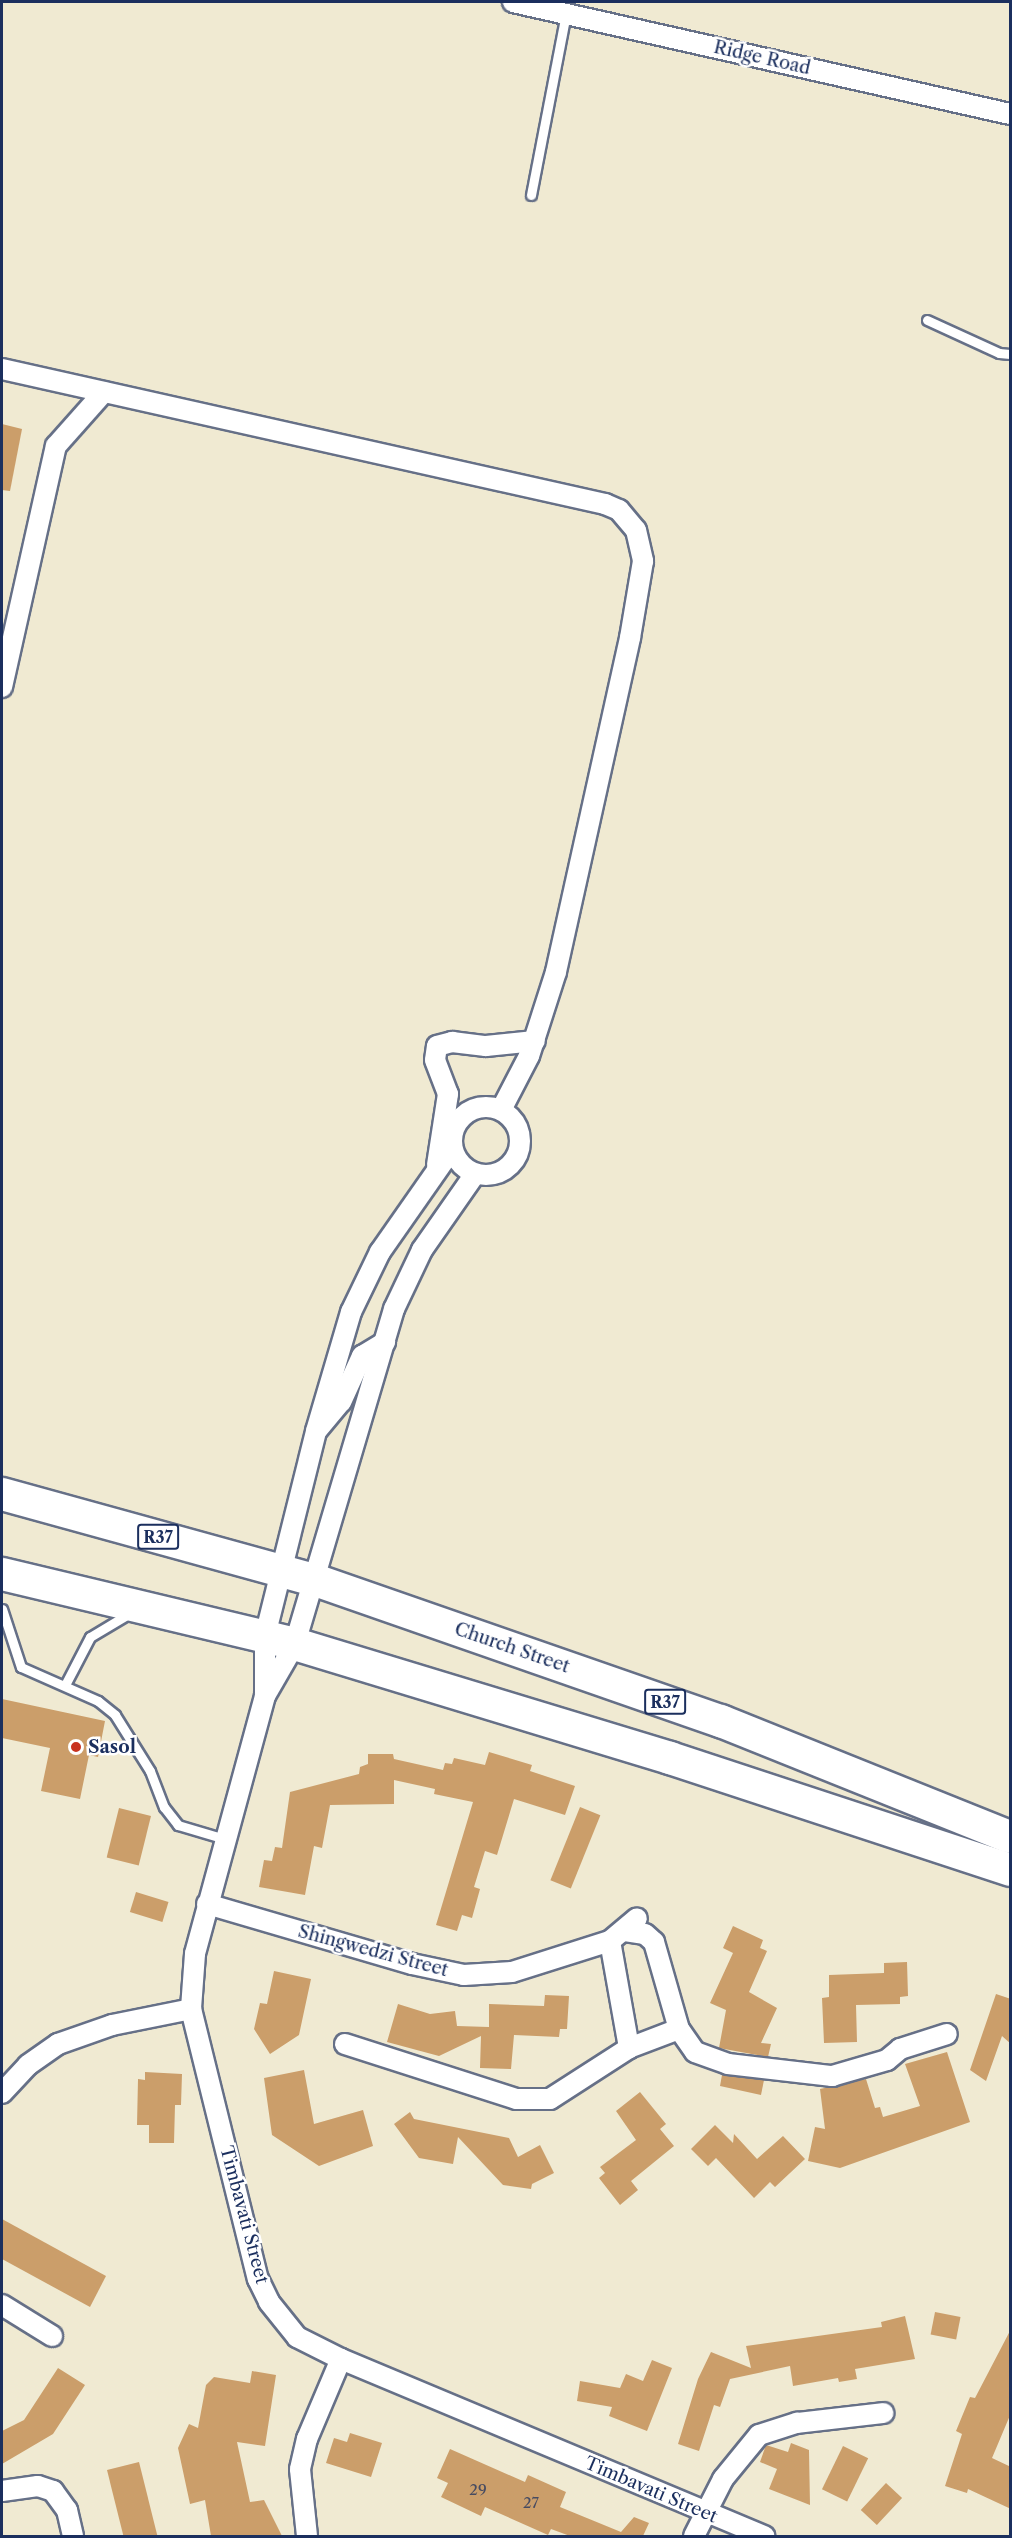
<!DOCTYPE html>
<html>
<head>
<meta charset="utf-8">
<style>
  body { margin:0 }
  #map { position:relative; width:1012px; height:2538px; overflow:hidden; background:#f0ead2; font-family:"Libre Caslon Text",serif }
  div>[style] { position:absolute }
  .building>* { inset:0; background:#cb9e6a; transform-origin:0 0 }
  .roads { filter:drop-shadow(2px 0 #667087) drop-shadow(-2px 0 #667087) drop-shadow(0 2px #667087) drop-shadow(0 -2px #667087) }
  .service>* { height:9px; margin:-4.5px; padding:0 4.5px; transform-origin:4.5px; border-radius:4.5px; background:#fff }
  .minor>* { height:20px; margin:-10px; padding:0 10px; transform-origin:10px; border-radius:10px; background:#fff }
  .minor>.ring { margin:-10px; padding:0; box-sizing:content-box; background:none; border:20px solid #fff; border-radius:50% }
  .primary>* { height:32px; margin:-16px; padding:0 16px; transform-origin:16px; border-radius:16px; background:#fff }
  .dots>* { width:16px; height:16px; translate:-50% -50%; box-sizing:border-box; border:3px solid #fff; border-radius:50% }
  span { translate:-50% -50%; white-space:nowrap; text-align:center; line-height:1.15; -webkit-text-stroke:5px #fff; paint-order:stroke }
  .number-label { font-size:15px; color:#474b61 }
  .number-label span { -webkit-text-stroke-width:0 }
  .shield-label span { padding:2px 4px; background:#fff; border:2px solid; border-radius:4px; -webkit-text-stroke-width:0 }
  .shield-label { font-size:16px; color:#1b2f5e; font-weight:700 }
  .street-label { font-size:18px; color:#1b2f5e }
  .poi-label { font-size:18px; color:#1b2f5e; font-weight:700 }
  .left { translate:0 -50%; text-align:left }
  .frame { position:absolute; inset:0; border:3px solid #1b2f5e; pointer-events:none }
</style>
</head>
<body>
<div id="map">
  <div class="building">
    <div style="clip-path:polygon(2px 424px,22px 429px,10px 491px,2px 490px)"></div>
    <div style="clip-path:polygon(2px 1699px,105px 1721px,98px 1757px,89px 1755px,80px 1799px,41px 1791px,50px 1748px,2px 1738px)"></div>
    <div style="clip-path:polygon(489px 1752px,532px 1765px,530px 1771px,575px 1786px,565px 1815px,514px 1799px,497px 1855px,485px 1851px,474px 1887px,480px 1889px,472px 1918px,462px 1915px,457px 1931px,436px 1925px,473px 1802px,434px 1794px,435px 1789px,394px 1780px,394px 1804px,330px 1805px,322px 1848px,314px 1846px,305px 1895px,259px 1887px,264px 1860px,272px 1861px,275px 1847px,282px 1848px,290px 1792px,359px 1774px,360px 1767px,368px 1764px,368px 1754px,393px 1754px,394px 1759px,443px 1770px,445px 1763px,452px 1764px,454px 1758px,485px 1765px)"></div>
    <div style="left:580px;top:1807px;width:22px;height:79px;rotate:22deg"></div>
    <div style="left:119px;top:1808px;width:33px;height:51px;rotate:14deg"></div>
    <div style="left:136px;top:1892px;width:34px;height:21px;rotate:17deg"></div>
    <div style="clip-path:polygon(733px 1926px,763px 1940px,760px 1948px,767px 1951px,749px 1992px,777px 2008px,761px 2043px,771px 2044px,768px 2057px,719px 2048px,726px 2010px,710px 2003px,733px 1953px,723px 1948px)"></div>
    <div style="clip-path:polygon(907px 1962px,908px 1996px,900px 1997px,900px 2004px,856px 2005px,857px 2042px,824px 2043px,822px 1998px,829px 1997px,829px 1975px,884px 1973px,884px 1963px)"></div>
    <div style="clip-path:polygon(274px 1971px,311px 1979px,299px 2035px,270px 2054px,254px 2029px,260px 2003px,267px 2004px)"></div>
    <div style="clip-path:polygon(996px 1994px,1011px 1999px,1011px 2044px,1002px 2036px,986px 2081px,970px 2070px)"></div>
    <div style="clip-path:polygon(545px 1995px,569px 1996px,567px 2029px,560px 2029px,559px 2037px,514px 2035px,511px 2069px,480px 2068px,481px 2036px,439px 2056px,387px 2042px,398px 2004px,430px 2014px,455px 2011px,457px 2026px,489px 2027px,489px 2004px,544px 2006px)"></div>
    <div style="clip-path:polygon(947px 2052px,970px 2122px,840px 2168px,808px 2161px,815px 2127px,825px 2129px,820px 2089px,866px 2079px,875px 2108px,880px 2107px,883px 2117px,920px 2106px,905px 2064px)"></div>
    <div style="clip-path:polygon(304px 2070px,314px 2124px,363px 2110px,373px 2146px,319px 2166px,272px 2135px,264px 2078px)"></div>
    <div style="clip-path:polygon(145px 2072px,182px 2074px,181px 2105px,175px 2105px,174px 2143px,149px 2143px,149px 2125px,137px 2125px,138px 2079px,145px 2080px)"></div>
    <div style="clip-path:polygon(722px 2075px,764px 2080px,761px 2095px,720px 2086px)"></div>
    <div style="clip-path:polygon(640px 2092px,666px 2124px,660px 2129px,674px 2146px,631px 2181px,638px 2190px,620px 2205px,599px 2178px,605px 2173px,600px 2167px,636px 2140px,616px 2111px)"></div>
    <div style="clip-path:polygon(410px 2112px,414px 2119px,509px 2138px,518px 2157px,540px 2145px,554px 2173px,532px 2184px,531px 2189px,503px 2185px,458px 2137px,453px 2164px,419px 2158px,394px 2124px)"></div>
    <div style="clip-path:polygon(715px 2125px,733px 2143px,734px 2134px,757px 2159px,783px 2136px,805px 2159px,775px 2187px,770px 2182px,754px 2198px,716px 2158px,708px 2166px,691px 2149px)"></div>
    <div style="clip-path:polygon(2px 2219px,106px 2276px,90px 2307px,2px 2259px)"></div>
    <div style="left:935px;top:2312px;width:26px;height:23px;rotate:11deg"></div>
    <div style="clip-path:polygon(905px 2316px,915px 2359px,855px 2369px,857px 2379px,839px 2382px,838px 2378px,793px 2386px,790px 2366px,730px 2379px,720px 2407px,714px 2405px,699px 2451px,678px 2444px,698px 2379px,711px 2352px,751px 2368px,746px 2346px,882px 2327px,881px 2322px)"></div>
    <div style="clip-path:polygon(1011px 2329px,1011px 2413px,992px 2458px,1011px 2467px,1011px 2509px,968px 2489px,967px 2493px,945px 2486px,962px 2434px,956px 2431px,970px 2397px,975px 2398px)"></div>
    <div style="clip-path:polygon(652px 2360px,672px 2368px,647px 2431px,609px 2416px,612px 2407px,577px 2401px,580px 2381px,620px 2388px,626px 2374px,643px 2381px)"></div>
    <div style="clip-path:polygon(58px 2368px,85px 2385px,53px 2434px,2px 2464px,2px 2431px,24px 2420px)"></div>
    <div style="clip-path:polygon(252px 2371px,276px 2375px,265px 2446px,237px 2442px,250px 2502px,264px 2500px,282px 2536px,211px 2536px,205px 2500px,190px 2504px,178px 2448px,189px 2424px,198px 2428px,206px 2385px,214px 2377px,250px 2383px)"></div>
    <div style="clip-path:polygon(350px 2433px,382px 2443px,371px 2477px,326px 2463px,334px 2438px,347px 2442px)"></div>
    <div style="clip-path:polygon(791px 2443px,809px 2450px,810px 2505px,769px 2489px,777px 2469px,760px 2462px,766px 2445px,788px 2452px)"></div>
    <div style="left:843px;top:2446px;width:28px;height:48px;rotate:26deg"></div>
    <div style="clip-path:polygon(450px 2449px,525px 2482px,528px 2475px,566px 2492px,560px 2507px,621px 2532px,634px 2517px,649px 2523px,643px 2536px,570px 2536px,551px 2529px,548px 2535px,485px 2507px,481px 2516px,441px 2497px,448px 2483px,437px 2478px)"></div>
    <div style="left:139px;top:2462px;width:76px;height:33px;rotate:76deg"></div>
    <div style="left:886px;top:2483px;width:22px;height:37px;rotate:43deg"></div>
  </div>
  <div class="roads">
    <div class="service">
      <div style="left:531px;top:195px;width:184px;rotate:-79.1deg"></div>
      <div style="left:927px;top:320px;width:79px;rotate:24.6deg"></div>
      <div style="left:999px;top:353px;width:11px;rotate:5deg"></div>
      <div style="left:2px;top:1609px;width:61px;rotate:71.9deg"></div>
      <div style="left:21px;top:1667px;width:84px;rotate:23.8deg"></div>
      <div style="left:98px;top:1701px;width:22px;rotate:39deg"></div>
      <div style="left:115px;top:1715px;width:66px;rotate:58deg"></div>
      <div style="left:150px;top:1771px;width:39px;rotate:69deg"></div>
      <div style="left:164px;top:1807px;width:23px;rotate:52deg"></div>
      <div style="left:178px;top:1825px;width:49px;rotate:16.6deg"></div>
      <div style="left:65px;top:1685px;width:54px;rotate:-62.5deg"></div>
      <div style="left:90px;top:1637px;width:47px;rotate:-31deg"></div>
    </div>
    <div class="minor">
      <div style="left:513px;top:2px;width:509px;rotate:12.7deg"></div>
      <div style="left:2px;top:369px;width:618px;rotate:12.62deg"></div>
      <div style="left:605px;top:504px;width:15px;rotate:23deg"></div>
      <div style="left:619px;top:510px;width:26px;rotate:50deg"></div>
      <div style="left:636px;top:530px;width:32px;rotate:77deg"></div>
      <div style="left:643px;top:561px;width:78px;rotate:99.6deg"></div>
      <div style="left:630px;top:638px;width:342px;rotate:102.5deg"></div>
      <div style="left:556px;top:972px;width:88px;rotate:107.8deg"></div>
      <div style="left:529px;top:1056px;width:61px;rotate:117.4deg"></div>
      <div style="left:2px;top:687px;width:247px;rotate:-77.4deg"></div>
      <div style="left:56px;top:446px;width:72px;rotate:-48.4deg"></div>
      <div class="ring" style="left:452px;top:1107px;width:48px;height:48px"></div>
      <div style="left:437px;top:1165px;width:72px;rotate:-81.2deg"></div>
      <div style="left:448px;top:1094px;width:36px;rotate:-111deg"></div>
      <div style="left:435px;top:1060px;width:14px;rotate:-82deg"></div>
      <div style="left:437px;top:1046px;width:16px;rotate:-15deg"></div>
      <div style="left:452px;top:1042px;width:34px;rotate:7deg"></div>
      <div style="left:486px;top:1046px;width:49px;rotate:-5.8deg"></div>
      <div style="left:475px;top:1174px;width:93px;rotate:124.9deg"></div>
      <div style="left:422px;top:1250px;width:65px;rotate:115.4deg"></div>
      <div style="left:394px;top:1309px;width:349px;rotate:106.5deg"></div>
      <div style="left:295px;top:1644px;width:60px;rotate:120deg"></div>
      <div style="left:265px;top:1696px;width:267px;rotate:105.2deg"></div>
      <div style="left:195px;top:1954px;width:55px;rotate:94.2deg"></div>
      <div style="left:191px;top:2009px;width:278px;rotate:76.1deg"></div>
      <div style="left:258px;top:2279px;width:25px;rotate:64deg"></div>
      <div style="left:269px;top:2302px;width:45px;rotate:51.3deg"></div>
      <div style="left:297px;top:2337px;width:49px;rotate:26.6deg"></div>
      <div style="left:341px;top:2359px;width:459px;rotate:22.7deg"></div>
      <div style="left:318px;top:1429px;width:35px;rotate:-50deg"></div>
      <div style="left:341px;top:1402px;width:51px;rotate:-65.5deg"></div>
      <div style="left:362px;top:1356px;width:27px;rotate:-31deg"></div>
      <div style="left:265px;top:1693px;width:57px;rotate:-90deg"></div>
      <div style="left:265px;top:1636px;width:211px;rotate:-76deg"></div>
      <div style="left:316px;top:1431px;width:124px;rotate:-73.6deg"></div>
      <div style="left:351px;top:1312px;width:67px;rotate:-64.2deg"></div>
      <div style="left:380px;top:1252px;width:126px;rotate:-55deg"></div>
      <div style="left:207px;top:1904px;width:214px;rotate:16.3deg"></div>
      <div style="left:412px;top:1964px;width:53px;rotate:11.9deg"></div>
      <div style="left:464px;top:1975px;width:48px;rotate:-3.6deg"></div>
      <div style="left:512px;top:1972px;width:103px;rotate:-17.6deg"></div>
      <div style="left:610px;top:1941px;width:35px;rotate:-40deg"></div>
      <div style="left:625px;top:1931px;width:20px;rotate:9deg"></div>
      <div style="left:645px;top:1934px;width:12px;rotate:42deg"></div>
      <div style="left:654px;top:1942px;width:91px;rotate:74deg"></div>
      <div style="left:679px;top:2029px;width:28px;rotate:55deg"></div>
      <div style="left:695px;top:2052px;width:35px;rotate:20deg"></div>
      <div style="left:728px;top:2064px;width:105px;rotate:6.6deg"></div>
      <div style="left:832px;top:2076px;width:57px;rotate:-16.2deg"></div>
      <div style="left:887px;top:2060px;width:17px;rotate:-40deg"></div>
      <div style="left:900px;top:2049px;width:49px;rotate:-17.7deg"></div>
      <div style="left:610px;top:1941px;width:109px;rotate:79.9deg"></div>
      <div style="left:345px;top:2044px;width:180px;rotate:17.8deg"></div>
      <div style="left:516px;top:2099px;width:34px"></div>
      <div style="left:550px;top:2099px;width:94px;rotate:-32.8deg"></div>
      <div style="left:629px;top:2048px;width:53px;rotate:-20.8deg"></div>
      <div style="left:2px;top:2093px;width:38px;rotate:-47deg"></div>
      <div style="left:28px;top:2065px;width:37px;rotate:-35deg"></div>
      <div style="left:58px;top:2044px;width:57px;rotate:-19.4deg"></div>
      <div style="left:112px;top:2025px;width:81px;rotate:-11.4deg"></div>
      <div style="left:2px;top:2305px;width:59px;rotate:31.8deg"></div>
      <div style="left:2px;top:2491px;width:36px;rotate:-8deg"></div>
      <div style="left:38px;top:2486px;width:16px;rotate:18deg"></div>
      <div style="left:53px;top:2491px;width:24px;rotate:54deg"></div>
      <div style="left:67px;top:2510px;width:27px;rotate:77deg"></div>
      <div style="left:307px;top:2536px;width:67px;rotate:-96deg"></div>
      <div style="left:300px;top:2469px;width:31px;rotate:-77deg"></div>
      <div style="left:307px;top:2439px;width:87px;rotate:-67deg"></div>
      <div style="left:694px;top:2536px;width:64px;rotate:-63deg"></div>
      <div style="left:723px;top:2479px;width:57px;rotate:-50.7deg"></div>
      <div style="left:759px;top:2435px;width:40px;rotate:-18deg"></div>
      <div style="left:797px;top:2423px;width:87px;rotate:-6.6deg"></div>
    </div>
    <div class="primary">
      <div style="left:2px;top:1494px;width:325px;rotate:15.4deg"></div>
      <div style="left:315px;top:1580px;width:430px;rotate:19.2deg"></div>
      <div style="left:721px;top:1721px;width:311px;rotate:21.9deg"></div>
      <div style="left:2px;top:1574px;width:301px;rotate:13.4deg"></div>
      <div style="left:295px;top:1644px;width:392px;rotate:16.9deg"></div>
      <div style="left:670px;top:1758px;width:358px;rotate:18.2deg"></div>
    </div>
  </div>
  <div class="dots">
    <div style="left:76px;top:1747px;background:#c8321e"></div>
  </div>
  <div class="number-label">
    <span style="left:478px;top:2490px">29</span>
    <span style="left:531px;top:2503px">27</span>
  </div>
  <div class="shield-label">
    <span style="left:158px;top:1537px">R37</span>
    <span style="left:665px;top:1702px">R37</span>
  </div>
  <div class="street-label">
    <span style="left:762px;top:58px;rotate:13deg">Ridge Road</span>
    <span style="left:512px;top:1648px;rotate:19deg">Church Street</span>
    <span style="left:373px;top:1951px;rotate:15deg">Shingwedzi Street</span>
    <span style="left:244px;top:2215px;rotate:75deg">Timbavati Street</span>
    <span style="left:651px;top:2490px;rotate:23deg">Timbavati Street</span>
  </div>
  <div class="poi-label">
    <span class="left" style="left:88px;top:1747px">Sasol</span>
  </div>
  <div class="frame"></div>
</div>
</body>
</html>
